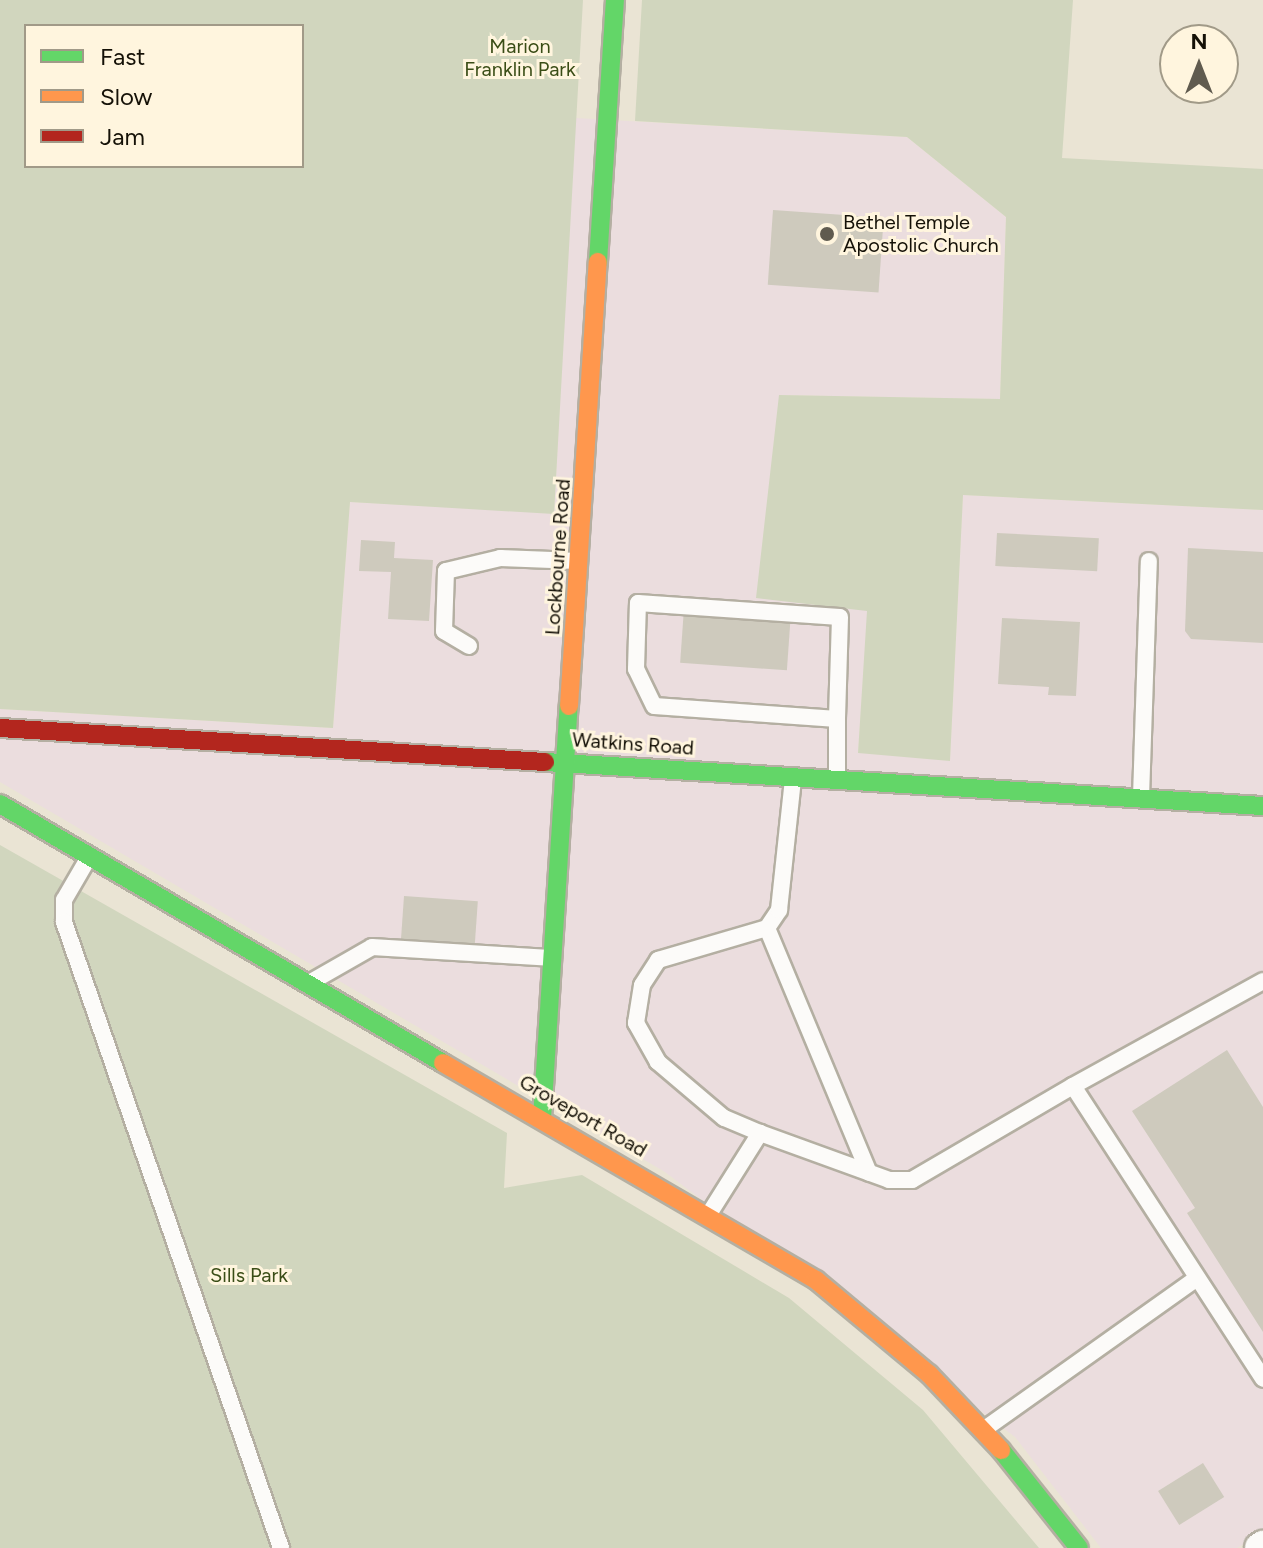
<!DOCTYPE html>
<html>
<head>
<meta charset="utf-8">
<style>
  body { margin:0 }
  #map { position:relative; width:1263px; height:1548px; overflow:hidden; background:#eae4d4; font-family:Figtree,sans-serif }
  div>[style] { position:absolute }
  .commercial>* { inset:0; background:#ebddde }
  .green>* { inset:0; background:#d1d6be }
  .building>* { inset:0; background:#cecabd; transform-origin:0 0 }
  .roads { filter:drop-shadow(2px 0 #b4afa2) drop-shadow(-2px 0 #b4afa2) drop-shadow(0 2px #b4afa2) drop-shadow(0 -2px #b4afa2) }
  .lane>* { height:16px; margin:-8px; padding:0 8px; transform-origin:8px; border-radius:8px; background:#fcfbf9 }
  .street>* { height:30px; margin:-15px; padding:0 15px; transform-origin:15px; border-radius:15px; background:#fcfbf9 }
  .fast>* { height:18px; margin:-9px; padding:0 9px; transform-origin:9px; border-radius:9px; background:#63d668 }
  .slow>* { height:18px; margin:-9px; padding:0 9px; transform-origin:9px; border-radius:9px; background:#ff974d }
  .jam>* { height:18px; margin:-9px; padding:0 9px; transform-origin:9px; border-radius:9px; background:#b3261e }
  .dots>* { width:22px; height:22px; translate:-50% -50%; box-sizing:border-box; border:4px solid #fff5de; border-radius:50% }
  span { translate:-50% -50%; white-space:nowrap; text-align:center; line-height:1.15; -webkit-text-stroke:6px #fff5de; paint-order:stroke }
  .park-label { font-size:20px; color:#3a4d16 }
  .poi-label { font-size:20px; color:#151107 }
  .left { translate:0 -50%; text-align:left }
  .street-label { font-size:20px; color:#151107 }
  .legend { position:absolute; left:24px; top:24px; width:280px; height:144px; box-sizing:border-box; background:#fff5de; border:2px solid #a19a88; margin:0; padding:10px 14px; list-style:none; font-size:24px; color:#151107 }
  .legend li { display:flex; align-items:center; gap:16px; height:40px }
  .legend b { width:40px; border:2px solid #a19a88 }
  .north { position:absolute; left:1159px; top:24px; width:80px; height:80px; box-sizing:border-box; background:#fff5de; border:2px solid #a19a88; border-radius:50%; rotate:0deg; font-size:22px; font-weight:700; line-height:32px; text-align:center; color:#151107 }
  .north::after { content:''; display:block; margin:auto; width:28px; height:36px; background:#605b4f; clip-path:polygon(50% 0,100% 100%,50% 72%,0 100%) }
</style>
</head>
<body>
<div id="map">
  <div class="commercial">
    <div style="clip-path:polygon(575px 118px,907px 137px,1006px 217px,1000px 399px,779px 395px,868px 611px,858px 752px,950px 760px,963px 495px,1263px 510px,1263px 1533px,1237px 1548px,1101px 1548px,1015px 1437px,665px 1172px,0 782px,0 709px,333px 728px,350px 502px,554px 513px)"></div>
  </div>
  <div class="green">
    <div style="clip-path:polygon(evenodd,0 0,583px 0,554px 514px,350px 502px,333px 728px,0 709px,0 0,26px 26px,302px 26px,302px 166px,26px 166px,26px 26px)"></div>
    <div style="clip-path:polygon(642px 0,1073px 0,1062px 158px,1263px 169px,1263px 510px,963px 495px,950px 761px,858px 753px,867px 611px,756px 598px,779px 395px,1000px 399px,1006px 217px,907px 137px,635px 121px)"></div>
    <div style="clip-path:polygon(0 845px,507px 1133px,504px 1188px,582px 1175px,789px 1298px,923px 1410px,1039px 1548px,0 1548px)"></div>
  </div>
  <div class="building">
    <div style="left:773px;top:210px;width:111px;height:75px;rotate:4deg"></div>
    <div style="left:997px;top:533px;width:102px;height:33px;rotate:3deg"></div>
    <div style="clip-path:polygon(361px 540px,395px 542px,394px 558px,433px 560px,429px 621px,388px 619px,391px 572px,359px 571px)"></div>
    <div style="clip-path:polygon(1188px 548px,1263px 552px,1263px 643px,1191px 639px,1185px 631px)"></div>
    <div style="left:684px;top:608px;width:107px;height:55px;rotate:4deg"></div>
    <div style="clip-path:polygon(1002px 618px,1080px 622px,1076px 696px,1048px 695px,1049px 687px,998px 684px)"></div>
    <div style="left:404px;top:896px;width:74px;height:43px;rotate:4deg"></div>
    <div style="clip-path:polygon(1227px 1050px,1263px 1107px,1263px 1332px,1187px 1213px,1195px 1208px,1132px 1111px)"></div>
    <div style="left:1203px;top:1463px;width:40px;height:53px;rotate:58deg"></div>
  </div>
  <div class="roads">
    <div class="lane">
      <div style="left:469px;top:646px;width:29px;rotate:-149deg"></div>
      <div style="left:444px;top:631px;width:60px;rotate:-88.1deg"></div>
      <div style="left:446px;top:571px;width:56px;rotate:-13.5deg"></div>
      <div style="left:500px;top:558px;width:78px;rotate:2.2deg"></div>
      <div style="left:837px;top:778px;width:59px;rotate:-90deg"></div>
      <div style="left:837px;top:719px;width:183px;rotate:-175.9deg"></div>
      <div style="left:654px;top:706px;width:41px;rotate:-115.9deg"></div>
      <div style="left:636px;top:669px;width:66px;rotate:-88.3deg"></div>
      <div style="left:638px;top:603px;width:202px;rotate:4deg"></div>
      <div style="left:840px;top:617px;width:102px;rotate:91.7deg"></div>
      <div style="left:1141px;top:797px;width:236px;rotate:-88.1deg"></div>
      <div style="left:89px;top:857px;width:50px;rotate:120.2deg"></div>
      <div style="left:64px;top:900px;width:22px;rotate:90deg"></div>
      <div style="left:64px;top:922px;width:663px;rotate:70.88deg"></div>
      <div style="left:767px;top:928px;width:265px;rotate:67.4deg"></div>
      <div style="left:311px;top:982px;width:70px;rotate:-29.8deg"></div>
      <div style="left:372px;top:947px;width:178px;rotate:3.5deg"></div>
      <div style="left:1073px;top:1086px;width:217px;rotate:-28.9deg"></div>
      <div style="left:760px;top:1133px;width:39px;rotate:-157deg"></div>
      <div style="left:724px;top:1118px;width:87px;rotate:-139.7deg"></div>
      <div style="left:658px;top:1062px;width:45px;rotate:-119.4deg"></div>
      <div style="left:636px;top:1023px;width:38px;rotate:-81deg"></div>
      <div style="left:642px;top:985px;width:30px;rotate:-57deg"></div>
      <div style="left:658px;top:960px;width:114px;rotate:-16.4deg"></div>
      <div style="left:767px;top:928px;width:22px;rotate:-56deg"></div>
      <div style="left:779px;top:910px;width:133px;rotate:-83.9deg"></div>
      <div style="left:709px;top:1214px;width:96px;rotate:-57.8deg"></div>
      <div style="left:760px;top:1133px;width:137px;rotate:20deg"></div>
      <div style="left:889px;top:1180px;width:23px"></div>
      <div style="left:912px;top:1180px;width:186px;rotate:-30.3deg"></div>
      <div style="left:1073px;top:1086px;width:349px;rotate:57deg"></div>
      <div style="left:986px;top:1428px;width:259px;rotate:-35.4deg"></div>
    </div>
    <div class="street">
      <div style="left:1260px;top:1548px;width:4px;rotate:-34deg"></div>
    </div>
    <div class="fast">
      <div style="left:598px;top:262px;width:263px;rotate:-86.3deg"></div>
      <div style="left:545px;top:762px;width:719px;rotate:3.51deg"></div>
      <div style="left:0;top:804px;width:513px;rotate:30.31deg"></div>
      <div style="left:542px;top:1118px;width:413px;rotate:-86.3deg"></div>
      <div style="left:1001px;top:1450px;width:125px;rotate:51.5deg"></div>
    </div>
    <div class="slow">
      <div style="left:569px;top:706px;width:445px;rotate:-86.3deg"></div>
      <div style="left:443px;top:1063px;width:432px;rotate:30.2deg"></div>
      <div style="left:816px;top:1280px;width:147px;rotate:39.8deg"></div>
      <div style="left:929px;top:1374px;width:105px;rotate:46.5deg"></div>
    </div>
    <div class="jam">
      <div style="left:0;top:728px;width:546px;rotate:3.57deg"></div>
    </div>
  </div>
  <div class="dots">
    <div style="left:827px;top:234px;background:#605b4f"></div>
  </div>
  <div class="park-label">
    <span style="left:520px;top:58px">Marion<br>Franklin Park</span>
    <span style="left:249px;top:1275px">Sills Park</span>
  </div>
  <div class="poi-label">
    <span class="left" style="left:843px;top:234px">Bethel Temple<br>Apostolic Church</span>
  </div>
  <div class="street-label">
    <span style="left:558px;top:557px;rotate:-86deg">Lockbourne Road</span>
    <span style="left:633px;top:744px;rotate:4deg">Watkins Road</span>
    <span style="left:583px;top:1116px;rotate:30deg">Groveport Road</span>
  </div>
  <ul class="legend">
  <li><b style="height:10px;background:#63d668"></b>Fast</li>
  <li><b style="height:10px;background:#ff974d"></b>Slow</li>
  <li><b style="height:10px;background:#b3261e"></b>Jam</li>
  </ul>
  <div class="north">N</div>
</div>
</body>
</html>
